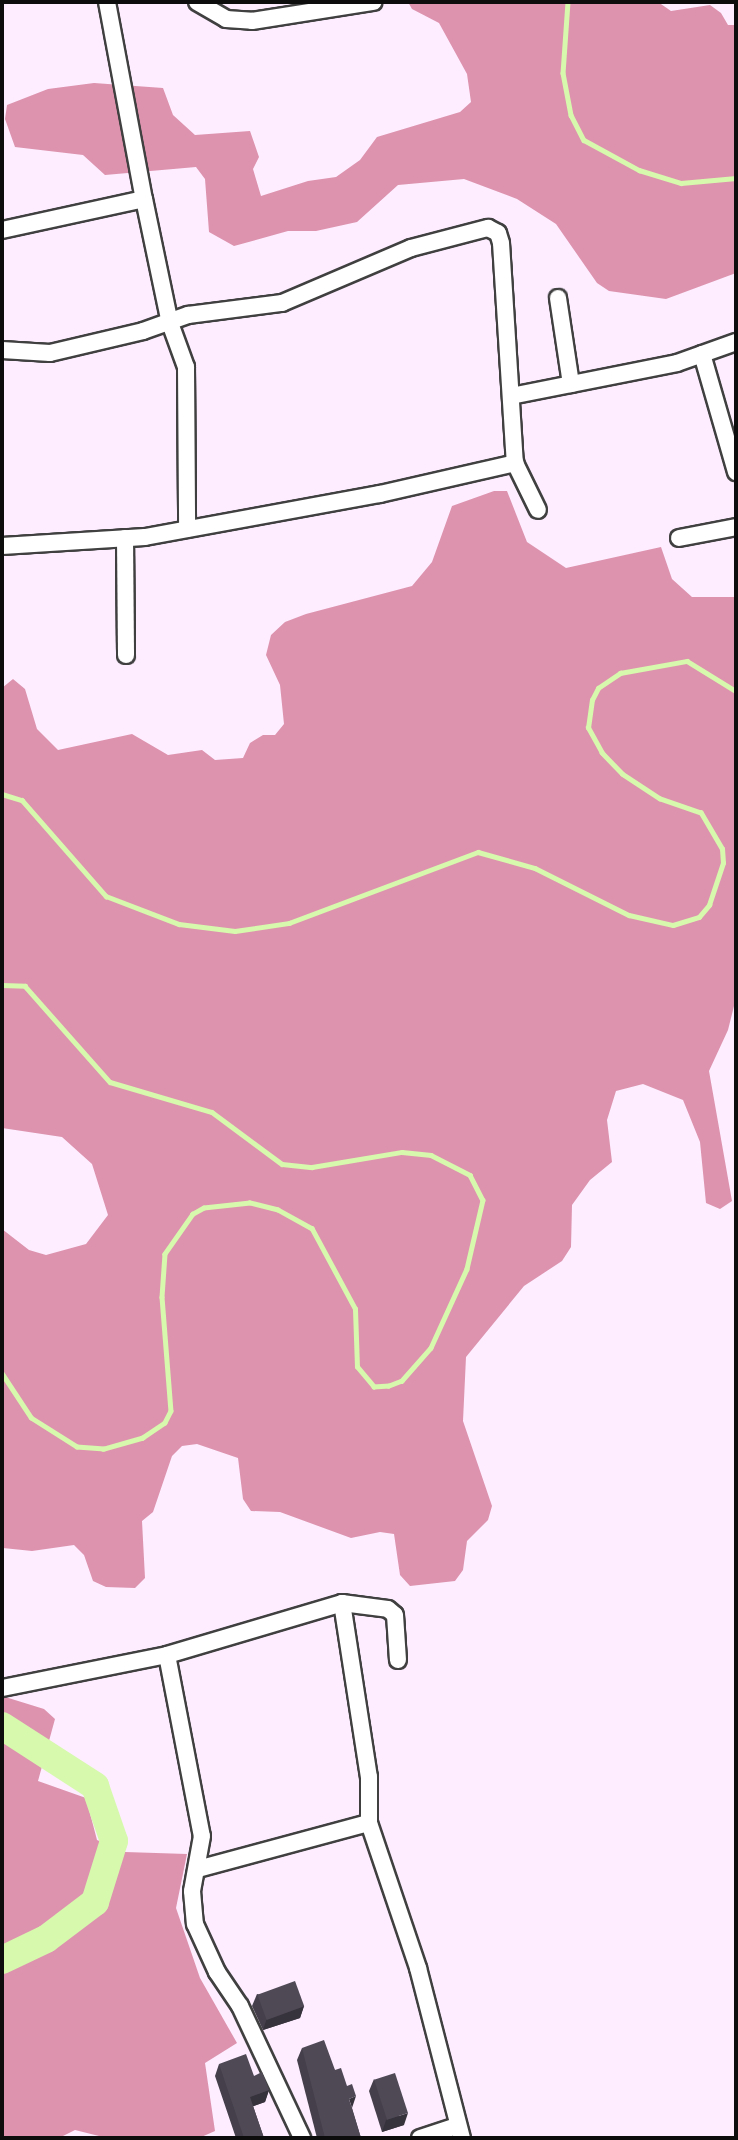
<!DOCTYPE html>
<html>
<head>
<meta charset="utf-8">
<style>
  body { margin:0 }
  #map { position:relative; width:738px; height:2140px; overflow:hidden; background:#fdedff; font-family:Spectral,serif }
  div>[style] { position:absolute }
  .forest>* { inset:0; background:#dd93ae }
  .stream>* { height:4.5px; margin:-2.25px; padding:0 2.25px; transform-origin:2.25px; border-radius:2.25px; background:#d7f9ae }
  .river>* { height:28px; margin:-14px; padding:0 14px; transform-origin:14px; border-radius:14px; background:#d7f9ae }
  .roads { filter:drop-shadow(2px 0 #404040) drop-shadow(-2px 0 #404040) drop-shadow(0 2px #404040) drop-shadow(0 -2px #404040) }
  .street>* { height:16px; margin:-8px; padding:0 8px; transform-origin:8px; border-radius:8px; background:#fff }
  .wall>* { inset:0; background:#443f4a }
  .shaded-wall>* { inset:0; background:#37333c }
  .building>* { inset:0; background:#4f4956; transform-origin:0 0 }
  span { translate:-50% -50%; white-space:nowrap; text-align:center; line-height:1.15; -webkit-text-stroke:7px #fff; paint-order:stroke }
  .frame { position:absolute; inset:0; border:4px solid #0d0d0d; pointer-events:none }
</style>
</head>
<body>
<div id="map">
  <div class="forest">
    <div style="clip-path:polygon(408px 2px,658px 2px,671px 11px,710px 5px,721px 13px,728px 25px,736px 25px,736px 273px,666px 299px,609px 291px,597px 283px,556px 224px,517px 199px,464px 179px,398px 185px,357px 222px,316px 231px,288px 231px,234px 246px,209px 232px,205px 179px,196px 167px,105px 175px,83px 155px,15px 147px,5px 119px,7px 105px,48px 89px,94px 83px,163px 88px,173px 115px,195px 135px,250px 131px,259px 157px,253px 169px,261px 196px,308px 181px,336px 177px,360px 160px,377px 137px,460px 112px,471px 102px,467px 74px,439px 23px,412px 9px)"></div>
    <div style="clip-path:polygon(494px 491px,507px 491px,527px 542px,566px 568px,661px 547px,672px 579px,692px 597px,736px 597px,736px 998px,728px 1030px,709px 1071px,732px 1201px,720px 1209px,706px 1203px,700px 1142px,683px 1100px,643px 1084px,616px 1091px,607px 1120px,612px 1162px,590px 1180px,572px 1205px,571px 1247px,562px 1261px,524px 1286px,466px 1357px,463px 1421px,492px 1506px,488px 1520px,467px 1541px,463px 1570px,455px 1581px,410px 1586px,400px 1575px,394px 1534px,380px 1532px,351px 1538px,280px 1512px,251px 1511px,243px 1499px,238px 1458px,197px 1444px,182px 1446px,172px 1456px,153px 1512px,142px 1521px,145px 1578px,135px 1588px,106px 1587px,93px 1581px,84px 1555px,74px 1545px,32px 1551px,3px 1548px,2px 1229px,29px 1250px,46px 1255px,86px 1244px,108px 1215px,92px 1164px,62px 1137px,2px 1128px,2px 688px,13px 679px,25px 689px,37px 729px,58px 750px,132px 734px,168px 755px,202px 750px,215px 760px,243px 758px,250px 743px,263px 735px,275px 735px,284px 724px,280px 685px,266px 655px,271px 635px,285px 622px,306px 614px,412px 586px,432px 562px,452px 506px)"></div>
    <div style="clip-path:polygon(2px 1696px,44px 1709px,55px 1719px,38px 1781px,86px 1798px,97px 1840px,125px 1852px,187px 1854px,176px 1908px,200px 1978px,237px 2043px,205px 2063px,215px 2131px,199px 2138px,107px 2138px,75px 2130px,59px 2138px,2px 2138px)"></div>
  </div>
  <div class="stream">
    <div style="left:568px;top:2px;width:71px;rotate:94deg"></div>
    <div style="left:563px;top:73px;width:43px;rotate:79.2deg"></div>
    <div style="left:571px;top:115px;width:28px;rotate:63deg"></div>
    <div style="left:584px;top:140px;width:63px;rotate:28.6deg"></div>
    <div style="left:639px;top:170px;width:44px;rotate:17.2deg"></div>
    <div style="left:681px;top:183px;width:55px;rotate:-5.2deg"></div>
    <div style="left:2px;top:794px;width:21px;rotate:17deg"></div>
    <div style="left:22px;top:800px;width:128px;rotate:48.8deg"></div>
    <div style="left:106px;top:896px;width:78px;rotate:21deg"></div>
    <div style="left:179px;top:924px;width:56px;rotate:7.1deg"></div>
    <div style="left:235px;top:931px;width:55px;rotate:-8.4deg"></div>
    <div style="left:289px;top:923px;width:202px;rotate:-20.6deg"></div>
    <div style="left:478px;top:852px;width:59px;rotate:15.7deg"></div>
    <div style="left:535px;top:868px;width:105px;rotate:26.6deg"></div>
    <div style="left:629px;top:915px;width:45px;rotate:12.8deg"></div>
    <div style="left:673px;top:925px;width:27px;rotate:-17deg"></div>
    <div style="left:699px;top:917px;width:16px;rotate:-50deg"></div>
    <div style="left:709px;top:905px;width:44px;rotate:-71.6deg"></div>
    <div style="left:723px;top:863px;width:14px;rotate:-94deg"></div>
    <div style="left:722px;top:849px;width:42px;rotate:-120.3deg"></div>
    <div style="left:701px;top:813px;width:43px;rotate:-161.1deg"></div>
    <div style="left:660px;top:799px;width:45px;rotate:-146.7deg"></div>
    <div style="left:622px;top:774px;width:29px;rotate:-134deg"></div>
    <div style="left:602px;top:753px;width:29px;rotate:-119deg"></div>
    <div style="left:588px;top:728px;width:28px;rotate:-82deg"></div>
    <div style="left:592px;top:700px;width:13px;rotate:-63deg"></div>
    <div style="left:598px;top:688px;width:27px;rotate:-34deg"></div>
    <div style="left:620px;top:673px;width:68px;rotate:-10.2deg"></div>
    <div style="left:687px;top:661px;width:57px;rotate:31.5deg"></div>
    <div style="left:2px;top:985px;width:23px;rotate:2deg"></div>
    <div style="left:25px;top:986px;width:128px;rotate:48.5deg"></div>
    <div style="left:110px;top:1082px;width:106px;rotate:16.4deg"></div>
    <div style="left:212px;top:1112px;width:87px;rotate:36.6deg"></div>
    <div style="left:282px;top:1164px;width:30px;rotate:6deg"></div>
    <div style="left:312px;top:1167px;width:91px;rotate:-9.5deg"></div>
    <div style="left:402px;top:1152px;width:29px;rotate:6deg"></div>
    <div style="left:431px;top:1155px;width:44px;rotate:27.1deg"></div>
    <div style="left:470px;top:1175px;width:28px;rotate:63deg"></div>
    <div style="left:483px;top:1200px;width:71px;rotate:103.1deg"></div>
    <div style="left:467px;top:1269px;width:87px;rotate:114.5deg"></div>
    <div style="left:431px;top:1348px;width:44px;rotate:131.3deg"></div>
    <div style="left:402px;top:1381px;width:14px;rotate:159deg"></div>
    <div style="left:389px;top:1386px;width:15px;rotate:176deg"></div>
    <div style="left:374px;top:1387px;width:26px;rotate:-130deg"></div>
    <div style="left:357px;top:1367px;width:58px;rotate:-92deg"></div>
    <div style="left:355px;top:1309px;width:91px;rotate:-118.3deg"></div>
    <div style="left:312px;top:1229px;width:39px;rotate:-151deg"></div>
    <div style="left:278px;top:1210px;width:29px;rotate:-166deg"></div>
    <div style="left:250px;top:1203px;width:46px;rotate:173.8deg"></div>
    <div style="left:204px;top:1208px;width:13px;rotate:151deg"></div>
    <div style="left:193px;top:1214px;width:49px;rotate:125deg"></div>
    <div style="left:165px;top:1254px;width:43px;rotate:94deg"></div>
    <div style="left:162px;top:1297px;width:114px;rotate:85.5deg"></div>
    <div style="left:171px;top:1411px;width:13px;rotate:117deg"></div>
    <div style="left:165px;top:1423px;width:27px;rotate:146deg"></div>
    <div style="left:143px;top:1438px;width:41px;rotate:164.2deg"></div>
    <div style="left:104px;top:1449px;width:27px;rotate:-176deg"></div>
    <div style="left:77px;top:1447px;width:54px;rotate:-147.8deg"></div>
    <div style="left:31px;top:1418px;width:53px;rotate:-123.4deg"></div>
  </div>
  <div class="river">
    <div style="left:2px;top:1726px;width:111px;rotate:32.8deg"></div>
    <div style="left:95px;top:1786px;width:58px;rotate:70.9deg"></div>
    <div style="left:114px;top:1841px;width:64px;rotate:107.3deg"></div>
    <div style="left:95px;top:1902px;width:61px;rotate:142.9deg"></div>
    <div style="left:46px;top:1939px;width:49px;rotate:154.5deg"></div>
  </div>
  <div class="roads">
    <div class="street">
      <div style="left:107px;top:2px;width:200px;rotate:79.4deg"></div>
      <div style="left:197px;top:2px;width:34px;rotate:30deg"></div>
      <div style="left:226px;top:19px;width:26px;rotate:4deg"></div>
      <div style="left:252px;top:21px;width:123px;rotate:-8.9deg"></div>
      <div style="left:2px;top:230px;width:145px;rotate:-12.3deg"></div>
      <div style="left:144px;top:199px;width:127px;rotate:78.2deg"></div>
      <div style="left:170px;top:323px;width:47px;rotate:70deg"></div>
      <div style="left:186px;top:367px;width:162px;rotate:89.6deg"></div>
      <div style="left:558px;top:298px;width:87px;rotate:81.4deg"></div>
      <div style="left:2px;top:350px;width:48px;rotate:3.6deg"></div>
      <div style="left:50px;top:353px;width:96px;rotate:-13.3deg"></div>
      <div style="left:143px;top:331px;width:48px;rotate:-19.6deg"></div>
      <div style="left:188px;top:315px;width:95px;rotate:-7.3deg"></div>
      <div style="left:282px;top:303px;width:140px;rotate:-23.1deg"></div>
      <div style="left:411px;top:248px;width:80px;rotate:-14.6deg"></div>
      <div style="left:488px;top:228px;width:11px;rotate:27deg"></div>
      <div style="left:498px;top:233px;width:10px;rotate:73deg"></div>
      <div style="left:501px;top:243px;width:220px;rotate:86.4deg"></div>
      <div style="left:515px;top:463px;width:52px;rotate:63.9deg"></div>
      <div style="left:702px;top:354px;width:123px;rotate:73.9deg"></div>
      <div style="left:511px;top:396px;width:169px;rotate:-11.2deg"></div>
      <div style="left:677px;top:363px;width:63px;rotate:-19.6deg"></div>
      <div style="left:125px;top:538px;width:117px;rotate:89.5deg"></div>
      <div style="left:679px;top:538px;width:58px;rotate:-10.9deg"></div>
      <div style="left:2px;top:546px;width:143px;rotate:-3.6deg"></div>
      <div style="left:145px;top:537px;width:239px;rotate:-10.4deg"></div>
      <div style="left:380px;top:494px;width:139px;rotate:-12.9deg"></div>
      <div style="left:342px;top:1603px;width:176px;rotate:81.2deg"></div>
      <div style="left:369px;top:1777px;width:46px;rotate:90deg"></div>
      <div style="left:369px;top:1823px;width:153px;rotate:71.3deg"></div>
      <div style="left:418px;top:1968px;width:176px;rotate:75.5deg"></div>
      <div style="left:167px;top:1655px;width:183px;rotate:-16.5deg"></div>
      <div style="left:342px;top:1603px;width:46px;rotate:7.4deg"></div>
      <div style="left:388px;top:1609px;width:9px;rotate:41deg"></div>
      <div style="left:395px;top:1615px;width:45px;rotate:86.2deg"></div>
      <div style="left:2px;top:1688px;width:168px;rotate:-11.3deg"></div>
      <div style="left:167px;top:1655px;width:184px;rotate:79.1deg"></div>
      <div style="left:202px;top:1836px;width:56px;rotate:100.3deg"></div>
      <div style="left:192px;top:1891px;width:33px;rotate:85deg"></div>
      <div style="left:195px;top:1924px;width:53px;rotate:65.4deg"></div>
      <div style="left:217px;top:1972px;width:41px;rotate:55.9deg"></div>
      <div style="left:240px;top:2006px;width:146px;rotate:64.8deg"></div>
      <div style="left:198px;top:1869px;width:177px;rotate:-15.1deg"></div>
      <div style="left:420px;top:2138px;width:39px;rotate:-18deg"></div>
    </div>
  </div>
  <div class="wall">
    <div style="clip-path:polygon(257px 1994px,304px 2006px,300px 2018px,263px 2030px,252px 2006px)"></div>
    <div style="clip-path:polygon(302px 2048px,335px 2070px,352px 2108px,361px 2138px,317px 2138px,297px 2060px)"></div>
    <div style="clip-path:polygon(219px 2064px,254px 2076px,269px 2090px,265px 2102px,253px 2106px,264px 2138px,236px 2138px,215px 2076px)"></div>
    <div style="clip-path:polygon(374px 2079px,404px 2125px,382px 2132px,369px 2091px)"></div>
  </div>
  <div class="shaded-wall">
    <div style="clip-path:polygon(304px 2006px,300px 2018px,263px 2030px,267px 2018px)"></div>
    <div style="clip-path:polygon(269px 2090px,265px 2102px,246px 2109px,250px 2097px)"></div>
    <div style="clip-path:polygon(356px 2096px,352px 2108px,349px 2099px)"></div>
    <div style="clip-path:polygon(408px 2113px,404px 2125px,382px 2132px,386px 2120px)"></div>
  </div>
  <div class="building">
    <div style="left:295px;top:1981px;width:27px;height:40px;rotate:70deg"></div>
    <div style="clip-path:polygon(324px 2040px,335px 2070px,341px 2068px,347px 2086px,352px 2084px,356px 2096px,349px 2099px,361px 2138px,325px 2138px,302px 2048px)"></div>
    <div style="clip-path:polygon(246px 2054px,254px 2076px,262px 2072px,269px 2090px,250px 2097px,264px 2138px,244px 2138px,219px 2064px)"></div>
    <div style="left:395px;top:2073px;width:42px;height:22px;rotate:72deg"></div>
  </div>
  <div class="frame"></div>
</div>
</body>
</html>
